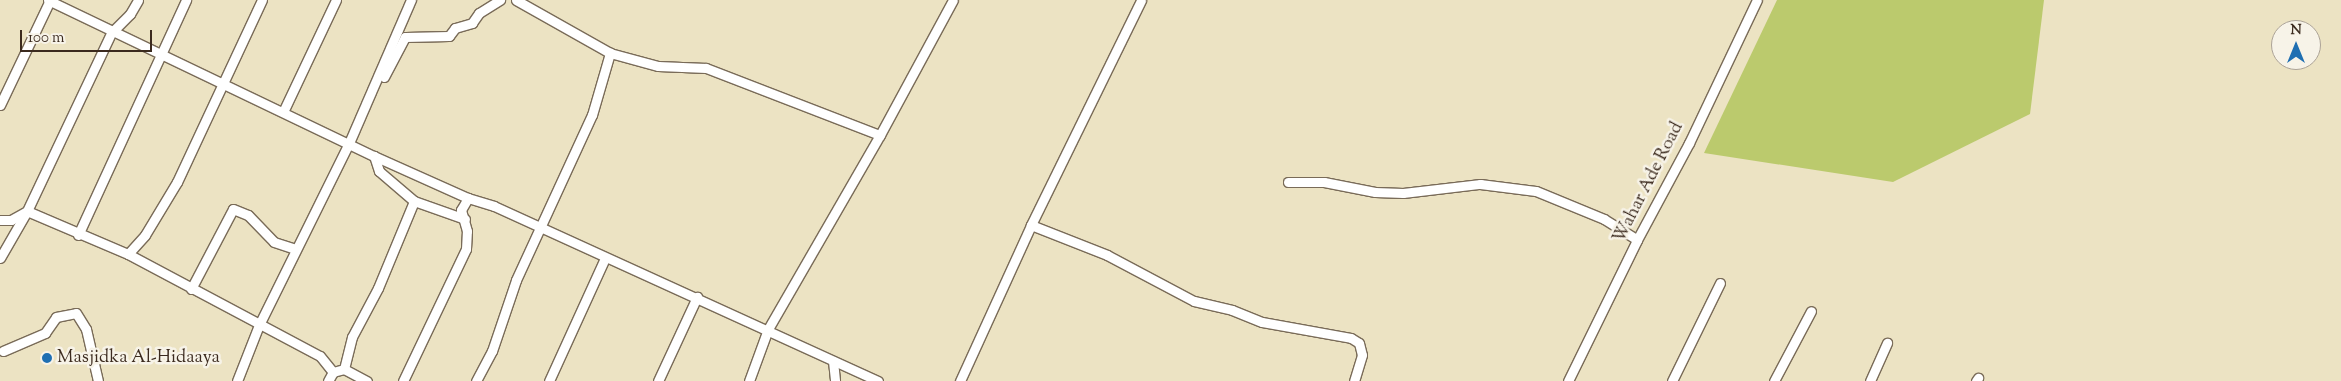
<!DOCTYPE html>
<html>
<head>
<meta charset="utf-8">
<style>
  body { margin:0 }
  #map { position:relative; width:2341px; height:381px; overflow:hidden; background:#ece3c3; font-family:"Sorts Mill Goudy",serif }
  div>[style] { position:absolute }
  .green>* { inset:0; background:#bbca6d }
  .roads { filter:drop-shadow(1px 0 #796b58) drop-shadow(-1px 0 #796b58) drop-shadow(0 1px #796b58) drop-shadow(0 -1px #796b58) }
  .minor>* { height:9px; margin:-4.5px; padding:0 4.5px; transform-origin:4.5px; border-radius:4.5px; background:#fff }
  .dots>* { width:14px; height:14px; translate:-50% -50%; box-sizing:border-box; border:2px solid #f7f3e8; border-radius:50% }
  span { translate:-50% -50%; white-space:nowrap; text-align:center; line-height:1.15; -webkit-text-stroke:5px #f7f3e8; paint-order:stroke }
  .street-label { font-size:18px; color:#3b2a1e }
  .poi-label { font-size:18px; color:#3b2a1e }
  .left { translate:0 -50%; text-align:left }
  .north { position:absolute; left:2271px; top:20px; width:50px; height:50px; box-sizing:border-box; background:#f7f3e8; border:1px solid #aca397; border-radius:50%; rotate:0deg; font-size:14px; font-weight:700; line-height:20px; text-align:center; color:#3b2a1e }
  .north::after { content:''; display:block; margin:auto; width:18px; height:22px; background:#1f6fb2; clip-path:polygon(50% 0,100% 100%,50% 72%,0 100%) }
  .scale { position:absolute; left:20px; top:30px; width:132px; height:22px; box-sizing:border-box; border:2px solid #3b2a1e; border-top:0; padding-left:6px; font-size:15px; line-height:18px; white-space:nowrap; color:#3b2a1e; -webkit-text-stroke:4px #f7f3e8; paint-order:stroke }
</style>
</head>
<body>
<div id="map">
  <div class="green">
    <div style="clip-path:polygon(1777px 0,2044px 0,2030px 114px,1893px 182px,1704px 153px)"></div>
  </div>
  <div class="roads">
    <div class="minor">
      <div style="left:48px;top:0;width:361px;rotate:25.6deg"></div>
      <div style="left:374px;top:156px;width:103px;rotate:24.1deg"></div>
      <div style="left:468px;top:198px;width:27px;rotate:17deg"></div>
      <div style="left:494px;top:206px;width:422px;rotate:24.5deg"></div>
      <div style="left:516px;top:0;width:108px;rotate:29.4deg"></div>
      <div style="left:610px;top:53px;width:50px;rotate:15.2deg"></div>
      <div style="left:658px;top:66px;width:48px;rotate:2.4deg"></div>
      <div style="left:706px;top:68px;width:186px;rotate:21.1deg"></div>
      <div style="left:384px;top:77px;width:45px;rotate:-62.3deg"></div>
      <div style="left:405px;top:37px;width:44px;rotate:-1.3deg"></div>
      <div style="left:449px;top:36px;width:10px;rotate:-53deg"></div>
      <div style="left:455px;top:28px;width:18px;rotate:-16deg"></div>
      <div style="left:472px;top:23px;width:12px;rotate:-55deg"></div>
      <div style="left:479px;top:13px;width:25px;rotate:-32deg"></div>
      <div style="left:0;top:105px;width:116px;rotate:-64.5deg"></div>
      <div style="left:283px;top:112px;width:124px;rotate:-64.7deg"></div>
      <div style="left:1288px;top:182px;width:36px"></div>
      <div style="left:1324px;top:182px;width:52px;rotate:11.1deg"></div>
      <div style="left:1375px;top:192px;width:28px;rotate:2deg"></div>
      <div style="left:1403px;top:193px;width:78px;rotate:-6.7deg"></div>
      <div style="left:1480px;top:184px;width:56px;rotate:7.1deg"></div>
      <div style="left:1536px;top:191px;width:74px;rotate:22.4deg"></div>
      <div style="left:1604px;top:219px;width:39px;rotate:32deg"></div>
      <div style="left:414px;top:201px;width:54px;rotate:19.4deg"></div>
      <div style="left:0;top:220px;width:11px"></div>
      <div style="left:11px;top:220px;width:18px;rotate:-29deg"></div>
      <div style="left:27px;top:211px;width:110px;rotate:23.1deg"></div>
      <div style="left:128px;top:254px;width:217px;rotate:28deg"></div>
      <div style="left:320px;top:356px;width:21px;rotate:51deg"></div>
      <div style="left:333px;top:372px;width:11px;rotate:-15deg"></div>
      <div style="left:344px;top:369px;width:26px;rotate:28deg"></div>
      <div style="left:1031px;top:225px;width:82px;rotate:21.5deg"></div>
      <div style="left:1107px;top:255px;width:98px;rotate:27.9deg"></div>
      <div style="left:1194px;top:301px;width:39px;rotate:13deg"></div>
      <div style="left:1232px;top:310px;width:32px;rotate:22deg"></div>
      <div style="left:1262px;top:322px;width:90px;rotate:10.2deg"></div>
      <div style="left:1351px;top:338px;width:9px;rotate:32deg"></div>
      <div style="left:1359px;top:343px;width:12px;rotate:76deg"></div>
      <div style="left:1362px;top:355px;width:27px;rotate:107deg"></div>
      <div style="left:78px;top:235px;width:259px;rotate:-65.3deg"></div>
      <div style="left:128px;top:254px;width:25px;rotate:-48deg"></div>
      <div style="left:145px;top:235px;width:62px;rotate:-58.9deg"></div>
      <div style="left:177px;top:182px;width:201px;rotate:-65deg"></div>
      <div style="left:0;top:258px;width:54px;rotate:-60.1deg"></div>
      <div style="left:27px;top:211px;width:197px;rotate:-64.7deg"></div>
      <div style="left:111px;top:33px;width:27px;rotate:-45deg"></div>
      <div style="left:130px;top:14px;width:16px;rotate:-60deg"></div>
      <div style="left:191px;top:289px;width:90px;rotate:-62.3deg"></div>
      <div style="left:233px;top:209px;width:16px;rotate:22deg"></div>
      <div style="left:248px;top:215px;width:37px;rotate:46deg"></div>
      <div style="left:274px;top:242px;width:23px;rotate:18deg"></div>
      <div style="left:3px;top:351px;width:46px;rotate:-23.2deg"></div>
      <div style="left:45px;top:333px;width:19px;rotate:-55deg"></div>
      <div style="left:56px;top:317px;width:20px;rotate:-11deg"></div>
      <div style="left:76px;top:313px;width:19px;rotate:58deg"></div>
      <div style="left:86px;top:329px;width:53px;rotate:77deg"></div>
      <div style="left:833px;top:361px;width:20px;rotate:84deg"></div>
      <div style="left:344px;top:369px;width:33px;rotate:-76deg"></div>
      <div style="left:352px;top:337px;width:55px;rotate:-62deg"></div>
      <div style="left:378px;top:288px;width:94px;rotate:-67.5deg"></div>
      <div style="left:414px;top:201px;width:46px;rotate:-139.4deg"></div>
      <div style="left:379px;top:171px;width:16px;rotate:-108deg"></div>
      <div style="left:237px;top:381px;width:60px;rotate:-68.6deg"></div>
      <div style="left:259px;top:325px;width:203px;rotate:-63.7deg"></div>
      <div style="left:349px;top:143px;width:156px;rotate:-66.6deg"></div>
      <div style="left:328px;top:381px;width:10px;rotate:-61deg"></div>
      <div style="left:403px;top:381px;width:146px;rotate:-64.5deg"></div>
      <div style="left:466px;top:249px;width:18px;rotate:-87deg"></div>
      <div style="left:467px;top:231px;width:22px;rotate:-106deg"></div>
      <div style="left:461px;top:210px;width:14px;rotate:-60deg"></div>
      <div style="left:476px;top:381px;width:34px;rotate:-62deg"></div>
      <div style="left:492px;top:351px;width:75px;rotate:-71.3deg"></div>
      <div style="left:516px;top:280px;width:182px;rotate:-65.3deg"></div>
      <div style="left:592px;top:115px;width:65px;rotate:-73.8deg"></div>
      <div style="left:549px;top:381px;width:135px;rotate:-65.5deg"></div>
      <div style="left:658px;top:381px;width:93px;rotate:-65.1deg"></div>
      <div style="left:749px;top:381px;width:55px;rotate:-69.9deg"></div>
      <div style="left:768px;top:329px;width:224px;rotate:-60deg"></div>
      <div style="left:880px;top:135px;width:153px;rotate:-61.6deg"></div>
      <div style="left:960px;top:381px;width:171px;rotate:-65.5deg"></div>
      <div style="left:1031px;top:225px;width:250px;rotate:-63.9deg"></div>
      <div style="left:1568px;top:381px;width:157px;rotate:-63.9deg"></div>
      <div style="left:1637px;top:240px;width:110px;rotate:-61.8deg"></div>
      <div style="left:1689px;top:143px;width:158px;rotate:-64.6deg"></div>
      <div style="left:1672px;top:381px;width:109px;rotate:-63.9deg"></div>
      <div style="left:1774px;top:381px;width:79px;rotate:-62.1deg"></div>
      <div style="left:1870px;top:381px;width:42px;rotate:-65.9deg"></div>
      <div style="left:1976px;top:381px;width:4px;rotate:-56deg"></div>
    </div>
  </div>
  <div class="dots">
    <div style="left:47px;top:358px;background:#1f6fb2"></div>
  </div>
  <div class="street-label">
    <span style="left:1649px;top:183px;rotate:-63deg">Wahar Ade Road</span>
  </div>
  <div class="poi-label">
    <span class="left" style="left:57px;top:358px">Masjidka Al-Hidaaya</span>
  </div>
  <div class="north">N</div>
  <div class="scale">100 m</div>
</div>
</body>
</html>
